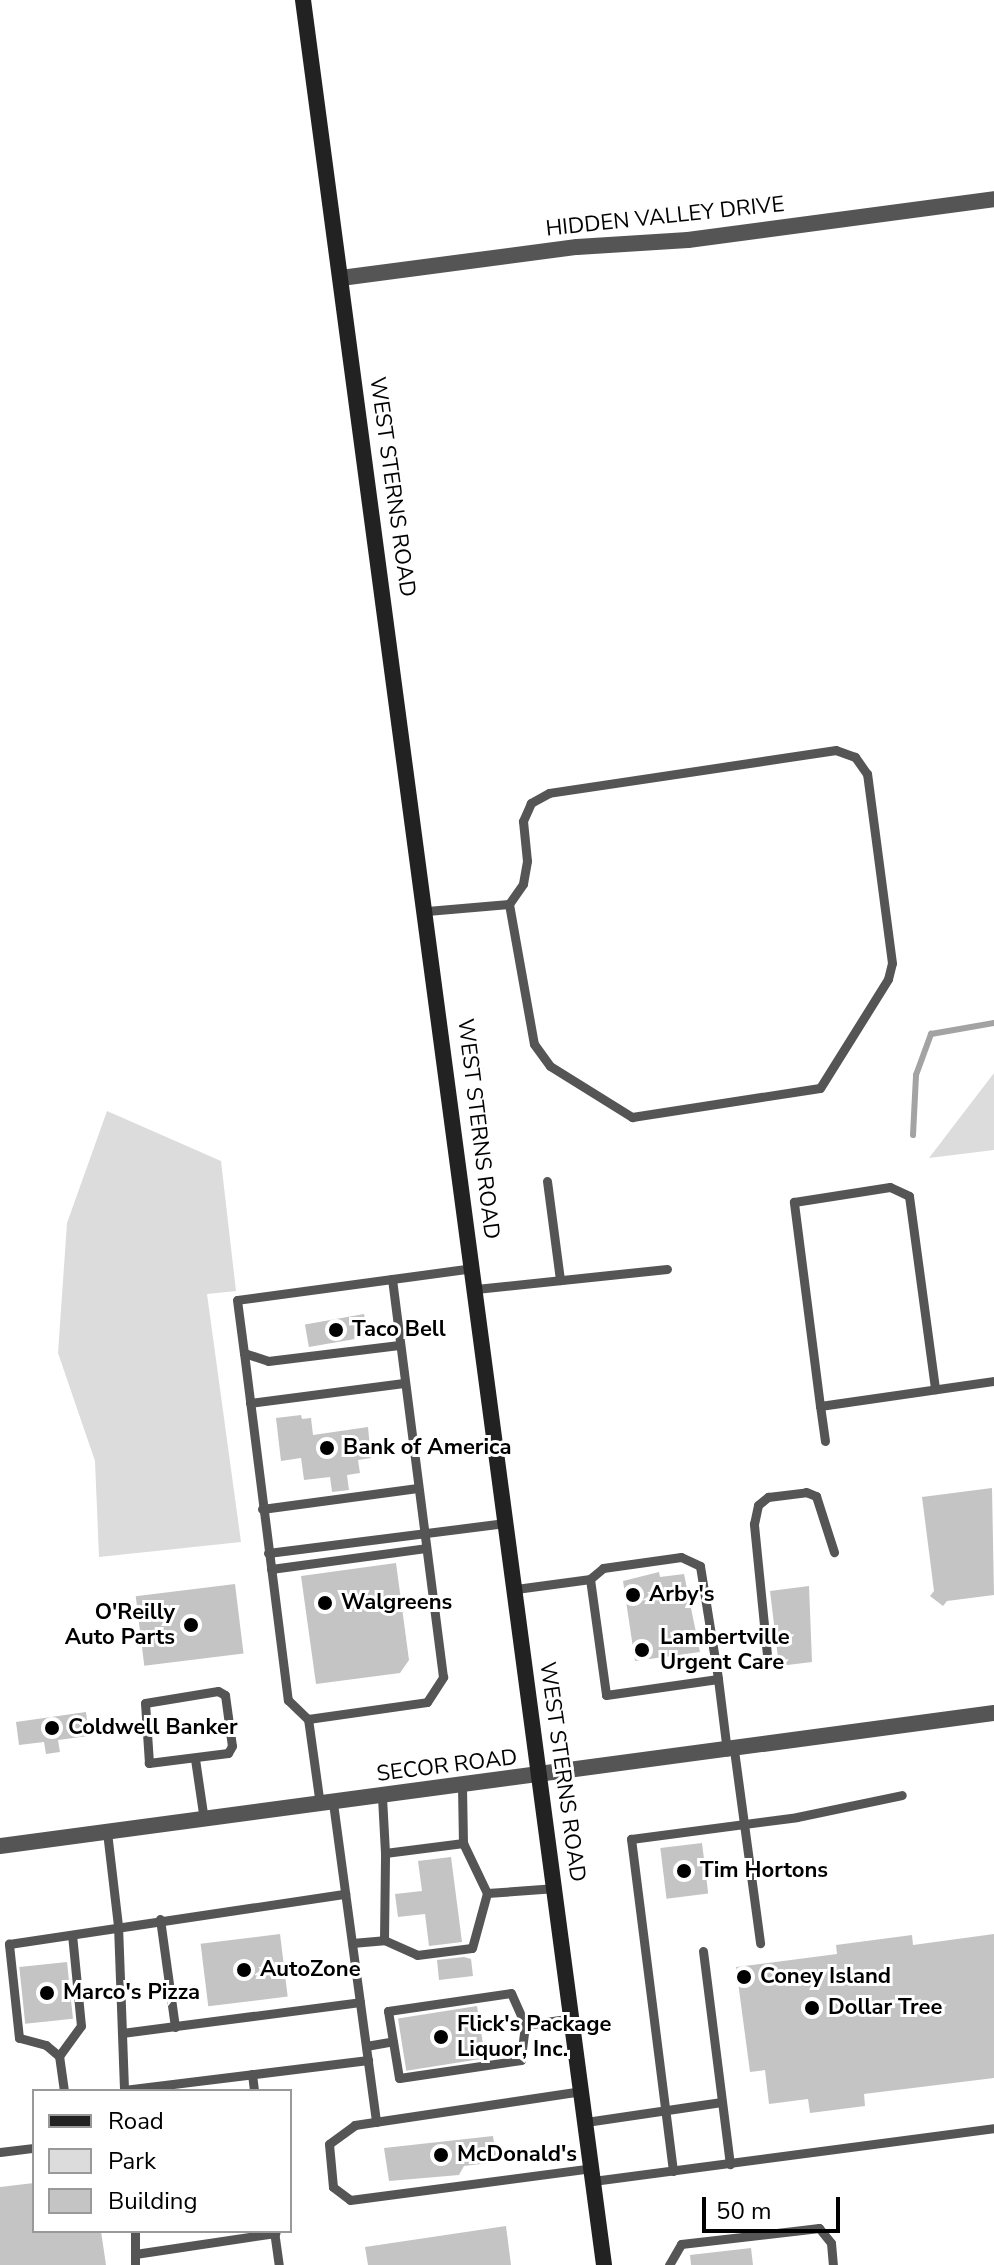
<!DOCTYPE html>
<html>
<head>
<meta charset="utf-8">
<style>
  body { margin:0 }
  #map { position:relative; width:994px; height:2265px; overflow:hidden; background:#fff; font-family:"Nunito Sans",sans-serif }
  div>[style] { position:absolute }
  .green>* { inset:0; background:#dcdcdc }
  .stream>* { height:6px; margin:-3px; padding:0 3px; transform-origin:3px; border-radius:3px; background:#a3a3a3 }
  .building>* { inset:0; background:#c4c4c4; transform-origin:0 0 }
  .service>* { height:9px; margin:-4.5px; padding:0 4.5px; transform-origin:4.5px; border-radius:4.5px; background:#555 }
  .minor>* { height:16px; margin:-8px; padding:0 8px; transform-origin:8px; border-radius:8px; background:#555 }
  .tertiary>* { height:16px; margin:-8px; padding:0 8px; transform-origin:8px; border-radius:8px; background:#555 }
  .secondary>* { height:16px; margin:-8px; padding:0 8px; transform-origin:8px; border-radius:8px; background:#222 }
  .dots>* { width:22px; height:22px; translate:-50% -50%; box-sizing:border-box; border:4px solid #fff; border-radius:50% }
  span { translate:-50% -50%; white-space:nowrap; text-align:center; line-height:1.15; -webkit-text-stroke:6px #fff; paint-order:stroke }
  .street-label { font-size:22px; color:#000 }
  .poi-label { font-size:22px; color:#000; font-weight:700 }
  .left { translate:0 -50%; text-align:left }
  .right { translate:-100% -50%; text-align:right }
  .legend { position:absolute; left:32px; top:2089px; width:260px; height:144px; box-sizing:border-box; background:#fff; border:2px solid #999; margin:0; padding:10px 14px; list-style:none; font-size:24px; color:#000 }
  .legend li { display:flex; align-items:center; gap:16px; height:40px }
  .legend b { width:40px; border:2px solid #999 }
  .scale { position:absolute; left:702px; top:2197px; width:138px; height:36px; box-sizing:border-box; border:4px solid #000; border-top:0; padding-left:10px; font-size:24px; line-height:28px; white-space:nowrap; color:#000; -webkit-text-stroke:6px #fff; paint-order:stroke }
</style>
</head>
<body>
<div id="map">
  <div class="green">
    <div style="clip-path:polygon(994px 1073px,994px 1150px,929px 1158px)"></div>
    <div style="clip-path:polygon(107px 1111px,221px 1161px,236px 1291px,207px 1294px,241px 1542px,99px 1557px,95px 1461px,58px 1353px,67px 1223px)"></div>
  </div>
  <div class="stream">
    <div style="left:913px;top:1135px;width:60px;rotate:-87.1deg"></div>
    <div style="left:916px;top:1075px;width:44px;rotate:-69.9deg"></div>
    <div style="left:931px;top:1034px;width:64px;rotate:-9.9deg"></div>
  </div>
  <div class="building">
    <div style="left:364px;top:1314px;width:23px;height:60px;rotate:80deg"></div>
    <div style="clip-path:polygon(301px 1415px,302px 1419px,311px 1418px,313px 1435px,368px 1427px,371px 1458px,358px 1460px,360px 1473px,347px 1475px,349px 1490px,332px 1492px,330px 1477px,304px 1480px,301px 1458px,281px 1461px,276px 1418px)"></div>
    <div style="clip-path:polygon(992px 1488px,994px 1595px,947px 1601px,943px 1606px,930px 1596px,934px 1591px,922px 1497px)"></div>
    <div style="clip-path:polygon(396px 1563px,409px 1660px,400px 1673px,316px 1684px,301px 1576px)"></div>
    <div style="clip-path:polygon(659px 1572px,660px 1577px,684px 1574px,700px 1652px,635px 1661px,623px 1581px)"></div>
    <div style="left:235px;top:1584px;width:70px;height:100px;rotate:83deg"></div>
    <div style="clip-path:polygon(809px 1586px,812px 1662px,779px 1666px,770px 1591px)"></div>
    <div style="clip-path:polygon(86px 1712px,89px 1736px,58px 1740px,60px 1752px,46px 1754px,44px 1742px,19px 1745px,16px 1722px)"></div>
    <div style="left:702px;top:1843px;width:51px;height:42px;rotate:83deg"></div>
    <div style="clip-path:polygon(451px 1857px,462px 1942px,429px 1946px,425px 1914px,398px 1917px,395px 1894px,422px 1891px,418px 1861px)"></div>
    <div style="left:280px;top:1934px;width:63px;height:80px;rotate:83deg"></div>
    <div style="clip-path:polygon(994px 1934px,994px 2078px,864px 2094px,865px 2106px,810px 2113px,808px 2099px,769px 2104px,765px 2070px,750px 2072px,736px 1967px,837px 1954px,836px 1945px,912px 1935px,913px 1945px)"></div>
    <div style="clip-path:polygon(464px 1957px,471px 1959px,473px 1976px,439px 1980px,437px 1960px)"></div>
    <div style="left:67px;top:1962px;width:57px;height:48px;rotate:84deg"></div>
    <div style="left:477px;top:2006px;width:53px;height:80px;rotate:81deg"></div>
    <div style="clip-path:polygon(493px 2136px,497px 2162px,464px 2166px,459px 2175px,389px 2181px,384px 2148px)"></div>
    <div style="clip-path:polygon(34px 2183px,34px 2231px,101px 2231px,106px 2265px,0 2265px,0 2187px)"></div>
    <div style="clip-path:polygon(506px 2226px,511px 2265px,368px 2265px,365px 2247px)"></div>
    <div style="clip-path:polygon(751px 2248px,753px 2265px,691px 2265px,690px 2255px)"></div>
  </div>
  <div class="service">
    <div style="left:427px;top:911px;width:82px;rotate:-4.9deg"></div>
    <div style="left:509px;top:904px;width:142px;rotate:79.9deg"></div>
    <div style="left:534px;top:1044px;width:27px;rotate:54deg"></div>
    <div style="left:550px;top:1066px;width:97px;rotate:31.9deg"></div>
    <div style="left:632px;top:1117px;width:190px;rotate:-8.8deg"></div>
    <div style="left:820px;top:1088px;width:128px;rotate:-58deg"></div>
    <div style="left:888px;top:979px;width:16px;rotate:-76deg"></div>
    <div style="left:892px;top:963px;width:191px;rotate:-97.5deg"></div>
    <div style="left:867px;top:774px;width:21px;rotate:-125deg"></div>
    <div style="left:855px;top:757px;width:20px;rotate:-160deg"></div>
    <div style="left:836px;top:750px;width:290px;rotate:171.5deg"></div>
    <div style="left:549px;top:793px;width:21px;rotate:151deg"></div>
    <div style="left:531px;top:803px;width:20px;rotate:114deg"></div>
    <div style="left:523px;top:821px;width:40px;rotate:84.3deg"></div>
    <div style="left:527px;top:861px;width:23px;rotate:100deg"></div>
    <div style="left:523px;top:884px;width:24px;rotate:125deg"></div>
    <div style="left:547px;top:1181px;width:100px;rotate:82.5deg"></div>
    <div style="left:392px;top:1279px;width:156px;rotate:172.3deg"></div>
    <div style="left:237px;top:1300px;width:53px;rotate:82.5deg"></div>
    <div style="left:244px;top:1353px;width:25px;rotate:18deg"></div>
    <div style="left:268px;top:1361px;width:132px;rotate:-7deg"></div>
    <div style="left:476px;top:1289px;width:192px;rotate:-6deg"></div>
    <div style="left:244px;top:1353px;width:350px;rotate:82.8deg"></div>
    <div style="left:288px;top:1700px;width:28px;rotate:44deg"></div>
    <div style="left:250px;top:1403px;width:155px;rotate:-7.4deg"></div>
    <div style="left:820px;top:1406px;width:206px;rotate:-97.3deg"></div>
    <div style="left:794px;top:1202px;width:97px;rotate:-8.9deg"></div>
    <div style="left:890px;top:1187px;width:21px;rotate:25deg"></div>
    <div style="left:909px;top:1196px;width:195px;rotate:82.3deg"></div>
    <div style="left:825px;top:1441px;width:35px;rotate:-98deg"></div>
    <div style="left:820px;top:1406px;width:176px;rotate:-8.2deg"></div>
    <div style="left:262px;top:1509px;width:157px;rotate:-7.7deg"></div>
    <div style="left:268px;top:1553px;width:241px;rotate:-7.2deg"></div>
    <div style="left:271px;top:1569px;width:156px;rotate:-7.7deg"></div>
    <div style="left:590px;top:1579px;width:17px;rotate:-40deg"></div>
    <div style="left:603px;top:1568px;width:79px;rotate:-8deg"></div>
    <div style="left:681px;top:1557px;width:21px;rotate:25deg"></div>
    <div style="left:700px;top:1566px;width:114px;rotate:80.9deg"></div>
    <div style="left:516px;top:1589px;width:75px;rotate:-7.7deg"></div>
    <div style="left:590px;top:1579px;width:117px;rotate:82.1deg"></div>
    <div style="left:606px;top:1695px;width:113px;rotate:-8.1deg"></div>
    <div style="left:718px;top:1679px;width:73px;rotate:82.9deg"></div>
    <div style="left:767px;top:1655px;width:132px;rotate:-95.7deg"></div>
    <div style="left:754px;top:1524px;width:19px;rotate:-78deg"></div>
    <div style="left:758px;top:1505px;width:13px;rotate:-39deg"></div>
    <div style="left:768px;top:1497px;width:38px;rotate:-7deg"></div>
    <div style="left:806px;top:1492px;width:11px;rotate:22deg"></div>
    <div style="left:816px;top:1496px;width:59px;rotate:72.2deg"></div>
    <div style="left:218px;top:1691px;width:8px;rotate:30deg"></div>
    <div style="left:225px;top:1695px;width:51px;rotate:82.2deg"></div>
    <div style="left:232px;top:1746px;width:8px;rotate:120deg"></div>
    <div style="left:228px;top:1753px;width:80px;rotate:172.8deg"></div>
    <div style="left:149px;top:1763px;width:60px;rotate:-93.8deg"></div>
    <div style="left:145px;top:1703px;width:74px;rotate:-9.3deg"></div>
    <div style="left:734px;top:1750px;width:195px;rotate:82.3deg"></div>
    <div style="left:195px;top:1759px;width:62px;rotate:81.6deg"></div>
    <div style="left:462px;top:1786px;width:57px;rotate:89deg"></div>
    <div style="left:382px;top:1797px;width:56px;rotate:86.9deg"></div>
    <div style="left:385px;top:1853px;width:79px;rotate:-7.3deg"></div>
    <div style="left:463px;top:1843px;width:55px;rotate:64.4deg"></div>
    <div style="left:487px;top:1893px;width:69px;rotate:-4.1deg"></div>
    <div style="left:333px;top:1803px;width:322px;rotate:82.3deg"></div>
    <div style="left:320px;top:1805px;width:87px;rotate:-97.9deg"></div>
    <div style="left:308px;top:1719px;width:120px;rotate:-8.1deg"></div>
    <div style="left:427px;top:1702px;width:30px;rotate:-57deg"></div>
    <div style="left:443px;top:1677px;width:401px;rotate:-97.3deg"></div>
    <div style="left:392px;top:1279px;width:82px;rotate:-7.7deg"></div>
    <div style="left:107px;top:1832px;width:94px;rotate:83.3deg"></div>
    <div style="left:118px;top:1925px;width:166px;rotate:87.9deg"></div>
    <div style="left:160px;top:1919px;width:109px;rotate:82.1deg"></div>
    <div style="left:384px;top:1940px;width:87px;rotate:-89.3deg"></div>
    <div style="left:352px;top:1943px;width:32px;rotate:-5deg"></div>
    <div style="left:384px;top:1940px;width:36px;rotate:24deg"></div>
    <div style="left:417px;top:1955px;width:55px;rotate:-7.3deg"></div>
    <div style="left:472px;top:1948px;width:57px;rotate:-74.7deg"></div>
    <div style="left:703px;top:1951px;width:215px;rotate:82.8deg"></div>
    <div style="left:511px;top:1993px;width:35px;rotate:66deg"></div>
    <div style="left:525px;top:2025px;width:35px;rotate:97deg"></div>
    <div style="left:521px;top:2060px;width:123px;rotate:171.6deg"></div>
    <div style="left:399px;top:2078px;width:68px;rotate:-99.3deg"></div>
    <div style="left:388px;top:2011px;width:124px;rotate:-8.3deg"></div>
    <div style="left:525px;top:2025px;width:49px;rotate:-8.3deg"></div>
    <div style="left:122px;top:2033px;width:240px;rotate:-7.4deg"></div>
    <div style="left:366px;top:2046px;width:27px;rotate:-10deg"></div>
    <div style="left:59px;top:2056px;width:37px;rotate:-54deg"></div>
    <div style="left:81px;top:2026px;width:91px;rotate:-95.6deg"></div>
    <div style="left:252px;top:2074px;width:17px;rotate:83deg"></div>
    <div style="left:124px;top:2090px;width:246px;rotate:-7deg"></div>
    <div style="left:64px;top:2091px;width:35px;rotate:-98deg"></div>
    <div style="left:59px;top:2056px;width:17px;rotate:-140deg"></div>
    <div style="left:46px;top:2045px;width:28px;rotate:-165deg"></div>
    <div style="left:19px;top:2038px;width:95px;rotate:-96.1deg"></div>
    <div style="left:9px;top:1944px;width:340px;rotate:-8.5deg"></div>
    <div style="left:582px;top:2091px;width:230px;rotate:171.5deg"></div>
    <div style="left:355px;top:2125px;width:32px;rotate:144deg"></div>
    <div style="left:329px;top:2144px;width:43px;rotate:84.7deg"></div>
    <div style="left:333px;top:2187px;width:21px;rotate:37deg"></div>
    <div style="left:350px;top:2200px;width:244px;rotate:-7.5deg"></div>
    <div style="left:586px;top:2122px;width:137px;rotate:-8.4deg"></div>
    <div style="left:0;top:2152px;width:34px;rotate:-7deg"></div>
    <div style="left:673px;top:2171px;width:335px;rotate:-97.2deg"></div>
    <div style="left:631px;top:1839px;width:167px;rotate:-7.5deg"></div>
    <div style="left:797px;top:1817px;width:107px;rotate:-11.8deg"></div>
    <div style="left:593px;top:2181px;width:404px;rotate:-7.5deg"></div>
    <div style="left:135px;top:2231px;width:34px;rotate:90deg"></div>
    <div style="left:274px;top:2231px;width:34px;rotate:82deg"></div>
    <div style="left:135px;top:2254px;width:142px;rotate:-8.5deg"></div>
    <div style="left:669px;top:2265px;width:24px;rotate:-60deg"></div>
    <div style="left:681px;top:2244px;width:139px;rotate:-6.6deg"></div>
    <div style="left:819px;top:2228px;width:19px;rotate:51deg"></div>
    <div style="left:831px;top:2243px;width:22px;rotate:85deg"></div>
  </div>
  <div class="minor">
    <div style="left:341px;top:278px;width:238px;rotate:-7.5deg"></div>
    <div style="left:577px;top:247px;width:111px;rotate:-3.6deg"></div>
    <div style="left:688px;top:240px;width:309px;rotate:-7.6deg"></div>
  </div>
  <div class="tertiary">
    <div style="left:0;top:1846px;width:1003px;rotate:-7.62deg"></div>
  </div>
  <div class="secondary">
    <div style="left:303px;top:0;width:2285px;rotate:82.43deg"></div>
  </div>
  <div class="dots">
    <div style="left:336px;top:1330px;background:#000"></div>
    <div style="left:327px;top:1448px;background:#000"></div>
    <div style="left:633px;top:1595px;background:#000"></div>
    <div style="left:325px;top:1603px;background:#000"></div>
    <div style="left:191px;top:1625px;background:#000"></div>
    <div style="left:642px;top:1650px;background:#000"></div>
    <div style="left:52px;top:1728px;background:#000"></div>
    <div style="left:684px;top:1871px;background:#000"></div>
    <div style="left:244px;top:1970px;background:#000"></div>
    <div style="left:744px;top:1977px;background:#000"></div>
    <div style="left:47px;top:1993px;background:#000"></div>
    <div style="left:812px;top:2008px;background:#000"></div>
    <div style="left:441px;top:2037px;background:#000"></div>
    <div style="left:441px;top:2155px;background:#000"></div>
  </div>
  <div class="street-label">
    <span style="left:665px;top:217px;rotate:-6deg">HIDDEN VALLEY DRIVE</span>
    <span style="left:392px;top:487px;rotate:82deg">WEST STERNS ROAD</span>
    <span style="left:478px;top:1129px;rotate:83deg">WEST STERNS ROAD</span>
    <span style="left:447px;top:1766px;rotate:-7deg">SECOR ROAD</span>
    <span style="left:562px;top:1772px;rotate:82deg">WEST STERNS ROAD</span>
  </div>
  <div class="poi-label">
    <span class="left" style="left:352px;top:1330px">Taco Bell</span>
    <span class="left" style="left:343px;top:1448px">Bank of America</span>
    <span class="left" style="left:649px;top:1595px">Arby's</span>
    <span class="left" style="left:341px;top:1603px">Walgreens</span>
    <span class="right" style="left:175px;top:1625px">O'Reilly<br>Auto Parts</span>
    <span class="left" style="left:660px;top:1650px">Lambertville<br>Urgent Care</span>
    <span class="left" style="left:68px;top:1728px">Coldwell Banker</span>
    <span class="left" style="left:700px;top:1871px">Tim Hortons</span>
    <span class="left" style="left:260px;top:1970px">AutoZone</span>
    <span class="left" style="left:760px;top:1977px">Coney Island</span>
    <span class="left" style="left:63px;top:1993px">Marco's Pizza</span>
    <span class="left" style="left:828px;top:2008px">Dollar Tree</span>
    <span class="left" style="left:457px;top:2037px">Flick's Package<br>Liquor, Inc.</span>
    <span class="left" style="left:457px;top:2155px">McDonald's</span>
  </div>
  <ul class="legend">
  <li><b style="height:10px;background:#222"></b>Road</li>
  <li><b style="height:22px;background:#dcdcdc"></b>Park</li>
  <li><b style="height:22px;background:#c4c4c4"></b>Building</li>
  </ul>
  <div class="scale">50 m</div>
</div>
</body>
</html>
